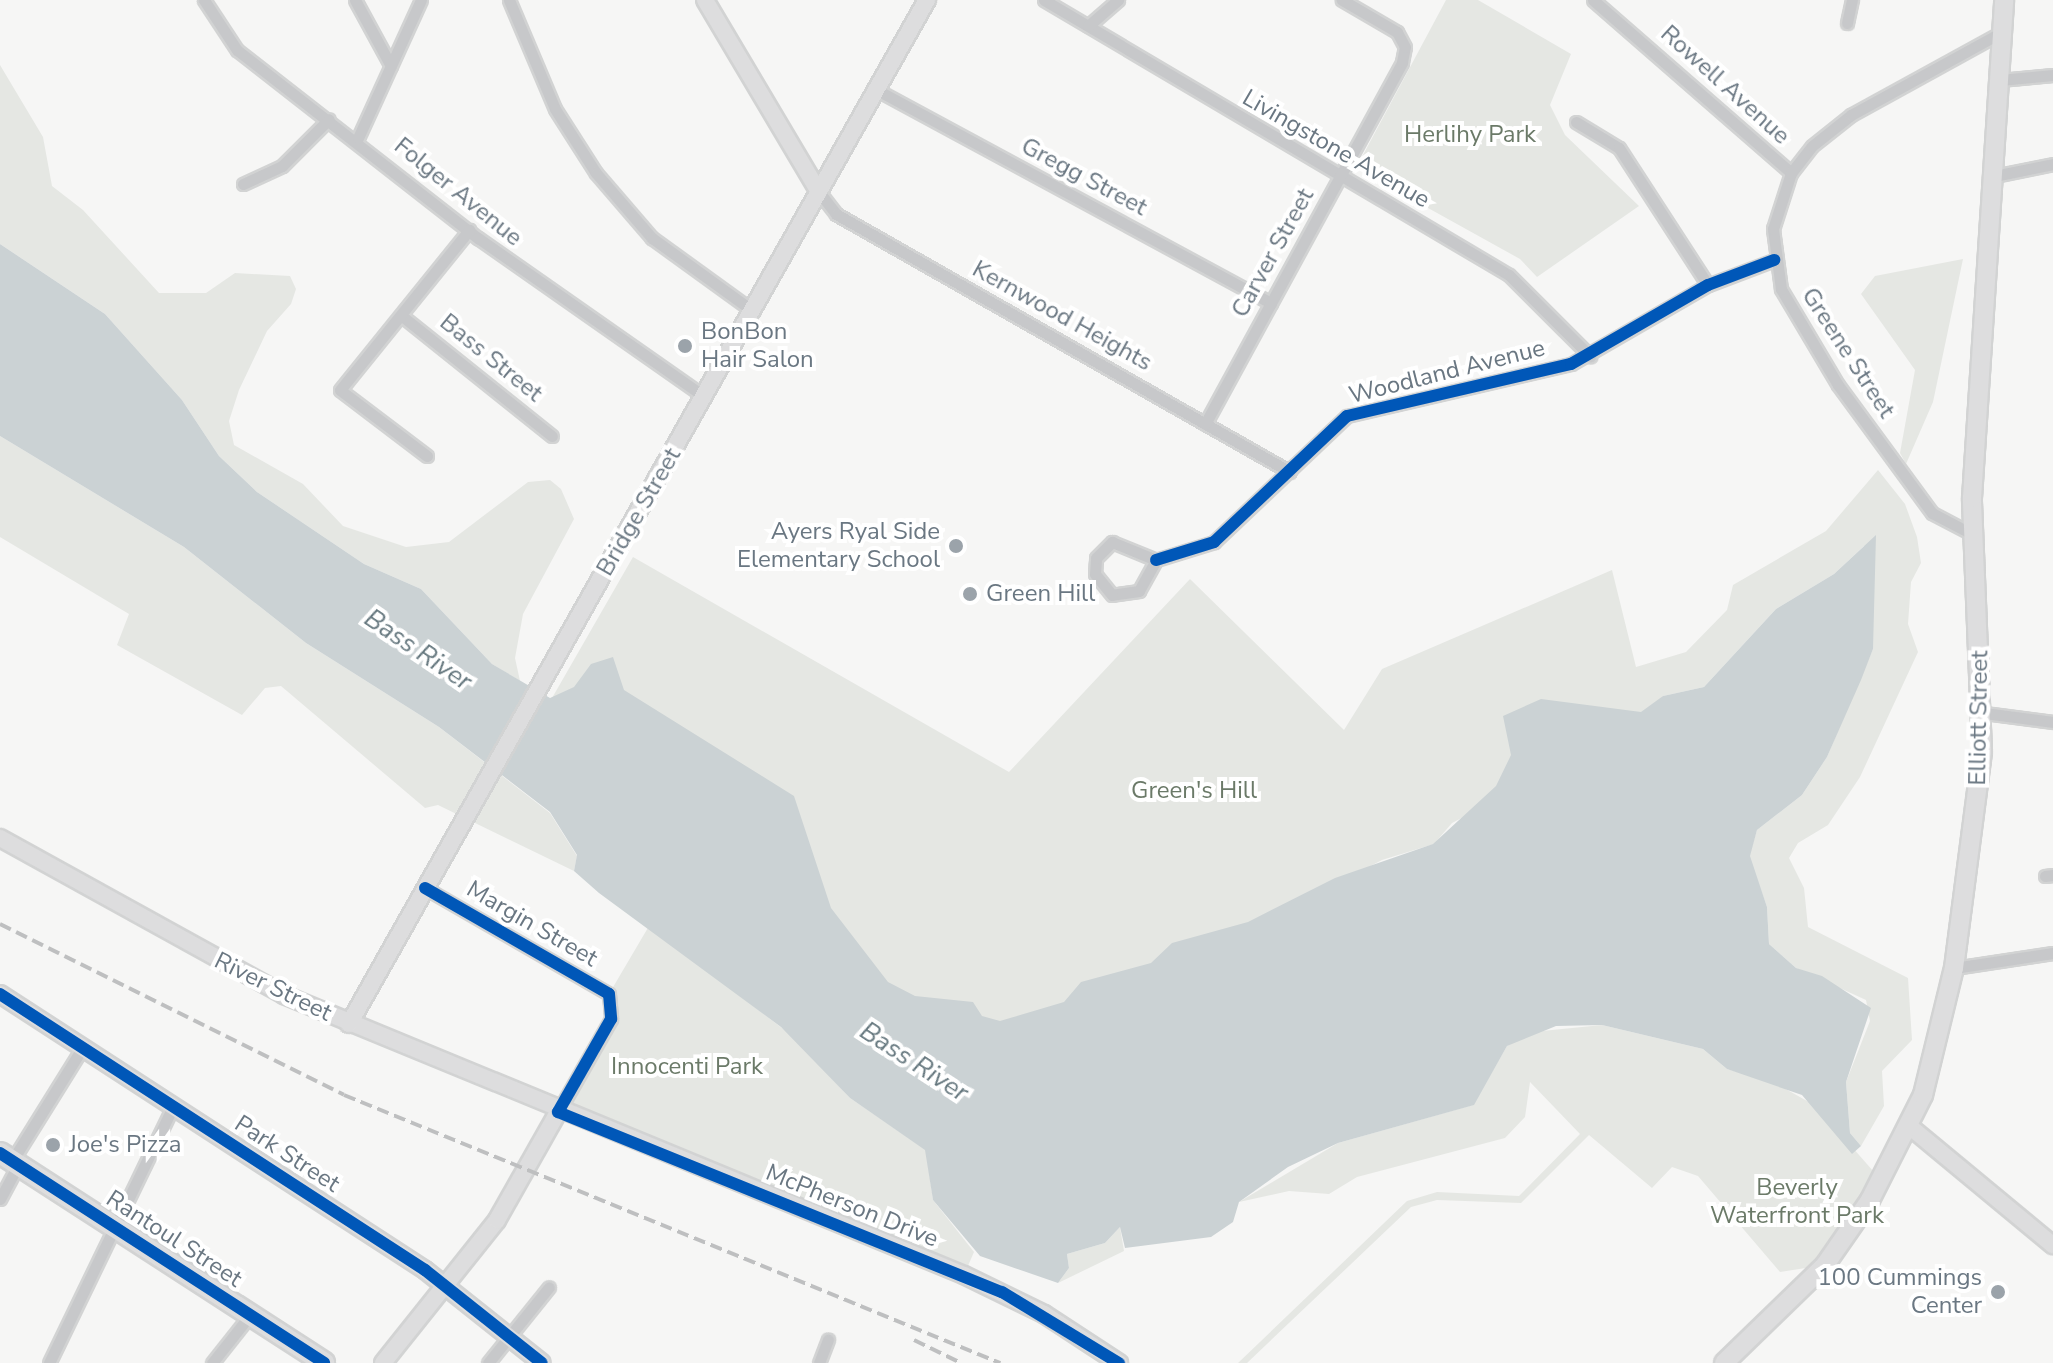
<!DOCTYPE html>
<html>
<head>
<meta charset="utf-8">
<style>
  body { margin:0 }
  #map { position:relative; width:2053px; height:1363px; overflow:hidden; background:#f6f6f5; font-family:"Nunito Sans",sans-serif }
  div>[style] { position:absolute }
  .green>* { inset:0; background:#e5e7e3 }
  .water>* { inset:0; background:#cbd2d4 }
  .roads { filter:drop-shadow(2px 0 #d2d3d3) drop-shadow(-2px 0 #d2d3d3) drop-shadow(0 2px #d2d3d3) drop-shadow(0 -2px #d2d3d3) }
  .street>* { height:11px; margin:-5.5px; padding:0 5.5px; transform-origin:5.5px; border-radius:5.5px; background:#c7c8ca }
  .secondary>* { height:16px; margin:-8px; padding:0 8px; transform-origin:8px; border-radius:8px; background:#ddddde }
  .primary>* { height:18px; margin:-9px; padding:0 9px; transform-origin:9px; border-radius:9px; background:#ddddde }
  .highway>* { height:20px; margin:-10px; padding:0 10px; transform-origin:10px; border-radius:10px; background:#ddddde }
  .rail>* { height:4px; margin-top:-2px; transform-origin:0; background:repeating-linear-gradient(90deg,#bebfc0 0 12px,transparent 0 18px) }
  .cycleway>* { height:12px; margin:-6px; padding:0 6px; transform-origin:6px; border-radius:6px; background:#0057b8 }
  .dots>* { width:22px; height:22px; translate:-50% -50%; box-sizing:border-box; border:4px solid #fff; border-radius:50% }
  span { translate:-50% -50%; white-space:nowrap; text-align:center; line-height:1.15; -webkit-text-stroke:8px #fff; paint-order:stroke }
  .street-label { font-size:24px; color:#6a7782 }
  .park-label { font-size:24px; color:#6b7a68 }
  .poi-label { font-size:24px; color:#6a7782 }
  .left { translate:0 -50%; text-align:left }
  .right { translate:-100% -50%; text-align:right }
  .water-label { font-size:26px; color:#65777e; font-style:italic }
</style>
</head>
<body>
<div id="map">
  <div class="green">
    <div style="clip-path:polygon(1446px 0,1478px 0,1571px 54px,1550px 105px,1565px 135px,1639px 206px,1537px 277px,1520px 259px,1356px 168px)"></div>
    <div style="clip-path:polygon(0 65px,43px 137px,52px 186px,83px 210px,159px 293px,206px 293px,235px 273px,290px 276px,296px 289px,291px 304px,267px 331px,239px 390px,229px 421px,234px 445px,303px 484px,343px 526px,406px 547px,449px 542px,528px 482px,550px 480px,561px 489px,574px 519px,523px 614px,515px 658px,520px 681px,492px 664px,421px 589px,364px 564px,257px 492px,219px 456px,182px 400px,105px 314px,0 244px)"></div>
    <div style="clip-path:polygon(1963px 259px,1933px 402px,1906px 464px,1900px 453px,1915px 370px,1861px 294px,1875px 276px)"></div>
    <div style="clip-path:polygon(0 436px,184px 547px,306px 643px,439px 727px,550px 813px,577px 856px,574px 871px,438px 805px,425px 808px,281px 686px,265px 688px,242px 715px,117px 645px,129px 614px,0 537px)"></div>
    <div style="clip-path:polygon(1878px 470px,1905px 504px,1917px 537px,1921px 563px,1911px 582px,1908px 624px,1918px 652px,1860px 777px,1828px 825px,1798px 843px,1789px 858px,1804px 888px,1808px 927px,1908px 978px,1912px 1040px,1882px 1071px,1884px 1106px,1861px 1146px,1850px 1133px,1846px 1082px,1870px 1021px,1866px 1000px,1796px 968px,1769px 944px,1767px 907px,1749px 856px,1757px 830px,1802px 795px,1827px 757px,1873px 649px,1864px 546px,1834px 574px,1776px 609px,1704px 687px,1663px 696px,1649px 720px,1452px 823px,1434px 844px,1382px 860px,1162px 975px,1011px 1033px,888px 995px,548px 705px,633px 557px,1009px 772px,1190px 579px,1344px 730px,1382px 669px,1612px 570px,1636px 667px,1686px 652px,1727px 610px,1733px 585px,1826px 531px)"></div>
    <div style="clip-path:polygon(649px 926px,791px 1035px,850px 1098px,926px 1150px,933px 1200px,974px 1252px,964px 1275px,558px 1112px,611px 1019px,609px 994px)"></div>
    <div style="clip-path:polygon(1602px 1025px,1703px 1049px,1727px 1069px,1775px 1083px,1816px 1106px,1881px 1180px,1825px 1265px,1780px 1272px,1698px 1176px,1672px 1167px,1652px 1188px,1589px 1135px,1521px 1203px,1437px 1200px,1411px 1207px,1247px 1363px,1238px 1363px,1407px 1201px,1437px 1192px,1519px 1196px,1580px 1134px,1530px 1082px,1525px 1117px,1505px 1138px,1357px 1177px,1329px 1194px,1289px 1191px,1239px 1202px,1338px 1143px,1473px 1105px,1507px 1046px,1532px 1032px)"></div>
    <div style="clip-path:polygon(1120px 1227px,1124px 1251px,1058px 1283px,1069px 1268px,1067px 1254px,1105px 1243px)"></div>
  </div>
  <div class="water">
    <div style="clip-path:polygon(0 244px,105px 314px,182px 400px,219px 456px,257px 492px,364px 564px,421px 589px,492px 664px,550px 698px,574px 687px,591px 664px,613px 657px,624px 690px,794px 796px,831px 908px,888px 982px,915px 996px,973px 1002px,982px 1016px,1000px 1021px,1064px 1002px,1081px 982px,1151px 963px,1172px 943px,1248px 922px,1335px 878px,1433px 844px,1496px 786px,1511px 755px,1503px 716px,1541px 699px,1641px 712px,1663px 696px,1704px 687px,1776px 609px,1834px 574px,1876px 535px,1873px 649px,1861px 680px,1827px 757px,1802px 795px,1757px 830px,1750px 856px,1767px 907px,1769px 944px,1796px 968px,1822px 976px,1871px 1008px,1846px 1082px,1850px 1133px,1861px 1146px,1852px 1154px,1802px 1095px,1727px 1069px,1703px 1049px,1602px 1025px,1556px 1026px,1507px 1046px,1474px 1105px,1338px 1143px,1288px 1167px,1239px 1202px,1233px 1222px,1211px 1237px,1125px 1248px,1120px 1227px,1105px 1243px,1067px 1254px,1069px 1268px,1058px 1283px,980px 1256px,933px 1200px,925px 1150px,850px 1098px,781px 1027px,599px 893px,574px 871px,577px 855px,550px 812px,439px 727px,306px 643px,184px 547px,0 436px)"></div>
  </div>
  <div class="roads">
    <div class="street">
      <div style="left:204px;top:0;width:60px;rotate:56.6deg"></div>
      <div style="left:237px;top:50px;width:306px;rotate:38deg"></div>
      <div style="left:478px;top:238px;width:277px;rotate:35deg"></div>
      <div style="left:355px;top:0;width:75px;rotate:61.4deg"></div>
      <div style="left:509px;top:0;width:118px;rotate:67.1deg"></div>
      <div style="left:555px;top:109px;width:76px;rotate:57.4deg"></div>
      <div style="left:596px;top:173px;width:86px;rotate:49.3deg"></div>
      <div style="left:652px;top:238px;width:125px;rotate:35.9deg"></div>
      <div style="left:1044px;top:0;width:540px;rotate:30.6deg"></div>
      <div style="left:1509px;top:275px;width:115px;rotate:45deg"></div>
      <div style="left:1593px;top:0;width:263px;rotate:41.1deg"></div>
      <div style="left:1847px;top:23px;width:24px;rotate:-78deg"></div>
      <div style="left:1088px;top:26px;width:40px;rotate:-41deg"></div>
      <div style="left:2000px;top:80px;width:53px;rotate:-5.4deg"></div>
      <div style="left:877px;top:90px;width:448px;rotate:28.4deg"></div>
      <div style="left:1576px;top:122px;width:50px;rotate:31.2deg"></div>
      <div style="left:1619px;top:148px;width:163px;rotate:57deg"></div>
      <div style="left:358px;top:138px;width:152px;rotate:-65.5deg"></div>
      <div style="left:1994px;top:176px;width:60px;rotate:-11.5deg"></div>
      <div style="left:243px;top:184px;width:43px;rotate:-24.8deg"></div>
      <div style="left:282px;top:166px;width:66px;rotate:-45deg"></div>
      <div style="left:819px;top:192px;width:28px;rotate:52deg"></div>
      <div style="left:836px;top:214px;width:522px;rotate:29.61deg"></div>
      <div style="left:402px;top:316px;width:192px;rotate:38.7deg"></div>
      <div style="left:1205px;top:424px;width:412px;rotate:-61.4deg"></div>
      <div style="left:1402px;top:62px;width:15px;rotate:-79deg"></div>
      <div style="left:1405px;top:47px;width:17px;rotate:-118deg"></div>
      <div style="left:1397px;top:32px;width:64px;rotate:-149.8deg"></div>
      <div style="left:427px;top:456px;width:109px;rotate:-142.8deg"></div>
      <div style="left:340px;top:390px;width:206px;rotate:-51.1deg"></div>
      <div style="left:1972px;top:534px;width:45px;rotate:-152.3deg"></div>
      <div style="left:1932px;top:513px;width:159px;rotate:-126.3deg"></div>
      <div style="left:1838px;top:385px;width:112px;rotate:-120.7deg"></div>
      <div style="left:1781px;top:289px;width:61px;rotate:-97.6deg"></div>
      <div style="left:1773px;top:229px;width:59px;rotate:-72.2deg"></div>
      <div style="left:1791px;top:173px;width:34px;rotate:-52deg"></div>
      <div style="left:1812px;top:146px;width:50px;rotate:-38.5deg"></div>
      <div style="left:1851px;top:115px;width:172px;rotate:-28.8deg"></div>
      <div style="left:1112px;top:542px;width:48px;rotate:22.2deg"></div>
      <div style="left:1156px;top:560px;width:35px;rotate:119deg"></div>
      <div style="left:1139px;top:591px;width:27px;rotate:172deg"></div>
      <div style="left:1112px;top:595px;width:27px;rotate:-129deg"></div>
      <div style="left:1095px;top:574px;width:16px;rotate:-86deg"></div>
      <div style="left:1096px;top:558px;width:23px;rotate:-45deg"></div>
      <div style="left:1156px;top:560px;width:61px;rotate:-17.2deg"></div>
      <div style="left:1214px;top:542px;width:183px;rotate:-43.5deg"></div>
      <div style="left:1347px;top:416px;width:230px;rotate:-13.1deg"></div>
      <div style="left:1571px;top:364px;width:158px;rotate:-30deg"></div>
      <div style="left:1708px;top:285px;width:71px;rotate:-20.7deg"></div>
      <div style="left:1984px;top:713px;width:70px;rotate:7.4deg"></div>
      <div style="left:2045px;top:876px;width:8px;rotate:-7deg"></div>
      <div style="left:425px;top:888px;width:212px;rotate:29.9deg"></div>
      <div style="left:609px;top:994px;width:25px;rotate:85deg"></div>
      <div style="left:611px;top:1019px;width:107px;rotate:119.7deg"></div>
      <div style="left:1954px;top:968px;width:100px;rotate:-8.6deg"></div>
      <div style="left:12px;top:1161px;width:134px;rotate:-58.1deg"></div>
      <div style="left:0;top:1199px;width:38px;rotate:-62deg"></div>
      <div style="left:49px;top:1363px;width:284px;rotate:-64.2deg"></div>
      <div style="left:212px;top:1363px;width:61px;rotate:-51.6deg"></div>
      <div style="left:488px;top:1363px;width:97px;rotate:-51.2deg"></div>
      <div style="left:819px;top:1363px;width:25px;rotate:-69deg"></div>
    </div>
    <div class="secondary">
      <div style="left:705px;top:0;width:223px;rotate:59.3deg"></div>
      <div style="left:0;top:838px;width:325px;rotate:28.9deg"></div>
      <div style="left:284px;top:995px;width:735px;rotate:22.38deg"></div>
      <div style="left:964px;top:1275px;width:89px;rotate:26deg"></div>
      <div style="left:1044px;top:1314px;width:90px;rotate:33.2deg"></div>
      <div style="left:0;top:994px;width:507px;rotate:33deg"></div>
      <div style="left:425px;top:1270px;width:149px;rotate:38.5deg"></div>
      <div style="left:349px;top:1024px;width:1176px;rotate:-60.56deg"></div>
      <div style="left:1909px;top:1126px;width:187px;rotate:39.6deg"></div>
      <div style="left:383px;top:1363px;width:183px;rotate:-51.4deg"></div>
      <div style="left:497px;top:1220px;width:124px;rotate:-60.5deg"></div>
    </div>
    <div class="primary">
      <div style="left:1724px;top:1363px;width:141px;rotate:-44.1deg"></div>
      <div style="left:1825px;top:1265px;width:79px;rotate:-55.3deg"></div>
      <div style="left:1870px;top:1200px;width:118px;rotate:-63.2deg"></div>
      <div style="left:1923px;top:1095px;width:131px;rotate:-76.3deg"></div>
      <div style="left:1954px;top:968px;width:219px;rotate:-82.6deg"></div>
      <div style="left:1982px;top:751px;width:253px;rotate:-92.3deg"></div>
      <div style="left:1972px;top:498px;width:499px;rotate:-86.3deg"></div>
    </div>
    <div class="highway">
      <div style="left:0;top:1153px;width:386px;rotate:32.9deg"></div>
    </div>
  </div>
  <div class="rail">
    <div style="left:0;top:924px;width:384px;rotate:26.4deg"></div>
    <div style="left:344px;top:1095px;width:709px;rotate:22.22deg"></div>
    <div style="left:914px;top:1340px;width:52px;rotate:26.1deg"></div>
  </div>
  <div class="cycleway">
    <div style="left:1156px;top:560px;width:61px;rotate:-17.2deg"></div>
    <div style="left:1214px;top:542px;width:183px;rotate:-43.5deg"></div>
    <div style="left:1347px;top:416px;width:230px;rotate:-13.1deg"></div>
    <div style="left:1571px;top:364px;width:158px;rotate:-30deg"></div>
    <div style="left:1708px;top:285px;width:71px;rotate:-20.7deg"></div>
    <div style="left:425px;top:888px;width:212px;rotate:29.9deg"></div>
    <div style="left:609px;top:994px;width:25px;rotate:85deg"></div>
    <div style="left:611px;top:1019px;width:107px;rotate:119.7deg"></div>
    <div style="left:558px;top:1112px;width:479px;rotate:22.1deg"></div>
    <div style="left:1002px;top:1292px;width:137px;rotate:31.3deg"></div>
    <div style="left:0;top:994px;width:507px;rotate:33deg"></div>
    <div style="left:425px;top:1270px;width:149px;rotate:38.5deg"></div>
    <div style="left:0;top:1153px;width:386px;rotate:32.9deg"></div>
  </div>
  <div class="dots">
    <div style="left:685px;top:346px;background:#9ba3aa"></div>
    <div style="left:956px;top:546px;background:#9ba3aa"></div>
    <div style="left:970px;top:594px;background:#9ba3aa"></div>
    <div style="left:53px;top:1145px;background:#9ba3aa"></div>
    <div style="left:1998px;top:1292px;background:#9ba3aa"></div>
  </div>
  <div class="street-label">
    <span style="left:1725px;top:85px;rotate:42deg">Rowell Avenue</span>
    <span style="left:1336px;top:149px;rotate:30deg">Livingstone Avenue</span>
    <span style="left:1084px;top:177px;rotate:28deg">Gregg Street</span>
    <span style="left:458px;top:192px;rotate:39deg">Folger Avenue</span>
    <span style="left:1273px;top:253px;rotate:-61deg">Carver Street</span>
    <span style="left:1062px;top:316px;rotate:29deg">Kernwood Heights</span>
    <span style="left:1848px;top:353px;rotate:57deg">Greene Street</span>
    <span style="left:491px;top:358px;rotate:39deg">Bass Street</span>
    <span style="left:1447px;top:372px;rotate:-14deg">Woodland Avenue</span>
    <span style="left:639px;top:512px;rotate:-60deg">Bridge Street</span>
    <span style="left:1979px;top:718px;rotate:-89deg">Elliott Street</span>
    <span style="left:532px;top:924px;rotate:30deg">Margin Street</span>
    <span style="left:273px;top:987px;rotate:26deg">River Street</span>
    <span style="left:287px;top:1154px;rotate:33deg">Park Street</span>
    <span style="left:852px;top:1206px;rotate:22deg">McPherson Drive</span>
    <span style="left:174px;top:1239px;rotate:33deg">Rantoul Street</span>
  </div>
  <div class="park-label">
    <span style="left:1470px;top:135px">Herlihy Park</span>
    <span style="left:1194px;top:791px">Green's Hill</span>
    <span style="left:687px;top:1067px">Innocenti Park</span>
    <span style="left:1797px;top:1202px">Beverly<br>Waterfront Park</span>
  </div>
  <div class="poi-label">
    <span class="left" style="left:701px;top:346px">BonBon<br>Hair Salon</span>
    <span class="right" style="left:940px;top:546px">Ayers Ryal Side<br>Elementary School</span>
    <span class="left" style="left:986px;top:594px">Green Hill</span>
    <span class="left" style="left:69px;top:1145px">Joe's Pizza</span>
    <span class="right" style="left:1982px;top:1292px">100 Cummings<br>Center</span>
  </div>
  <div class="water-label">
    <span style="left:418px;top:650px;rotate:34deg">Bass River</span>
    <span style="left:914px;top:1062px;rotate:33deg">Bass River</span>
  </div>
</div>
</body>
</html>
